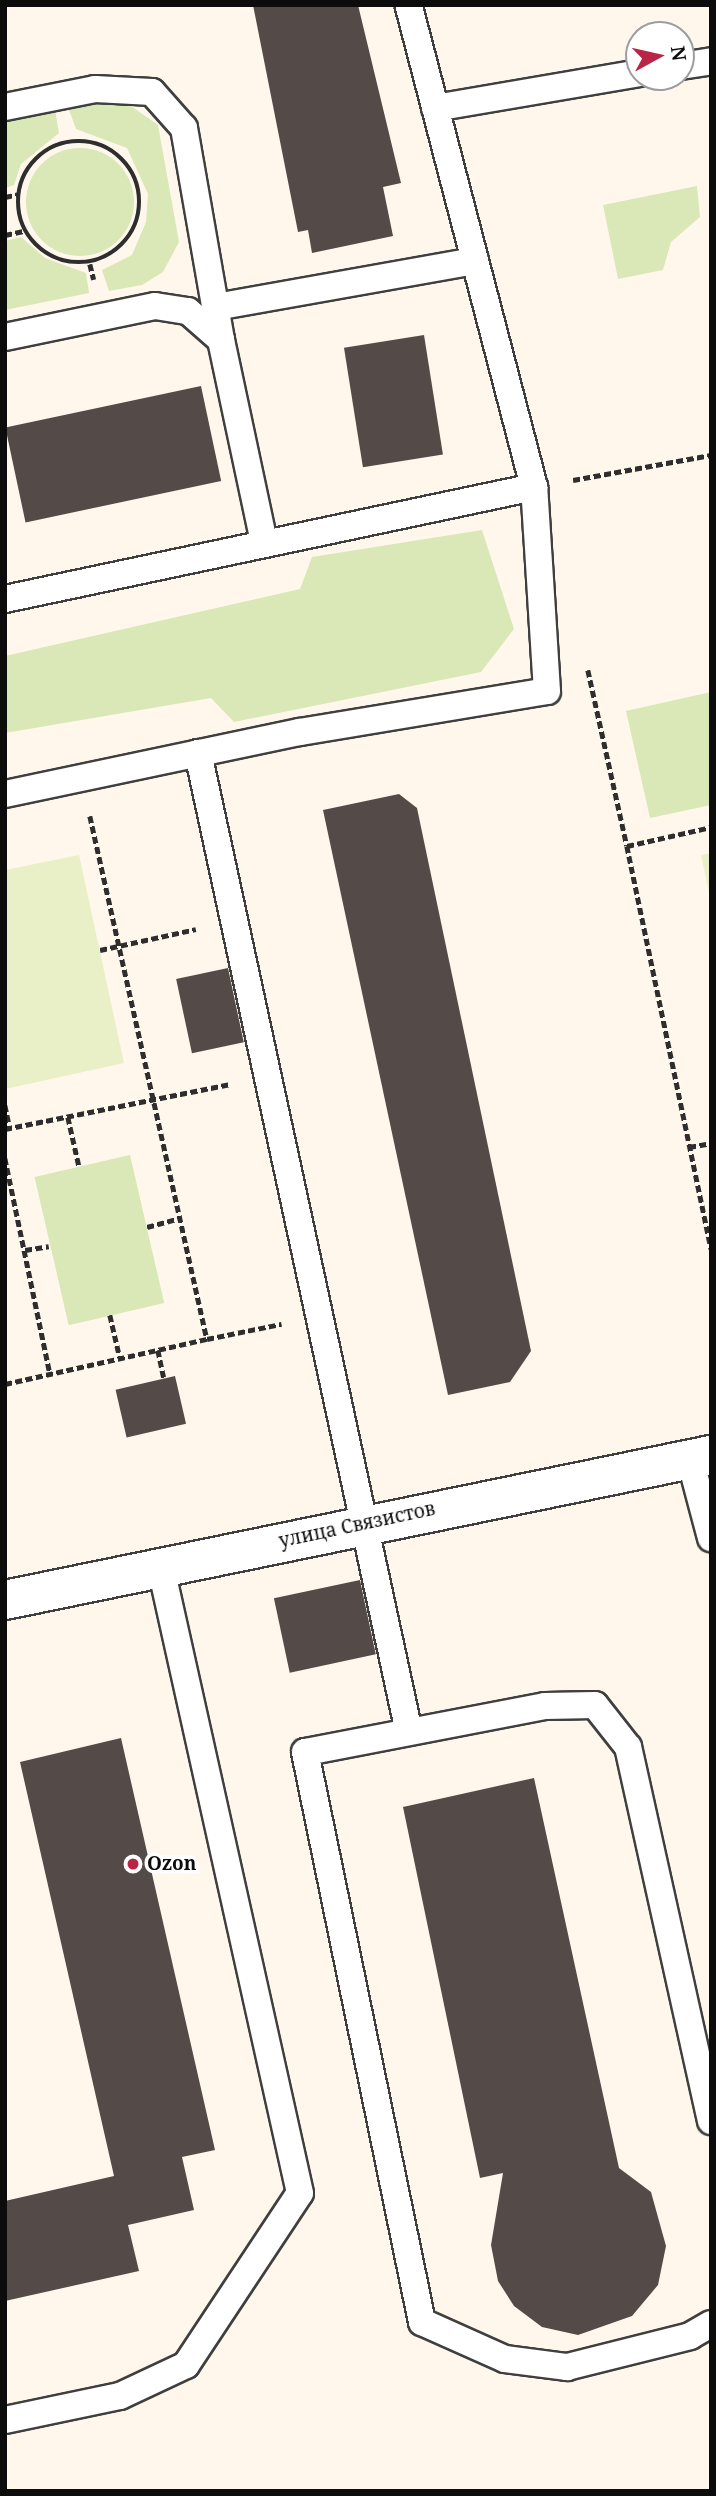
<!DOCTYPE html>
<html>
<head>
<meta charset="utf-8">
<style>
  body { margin:0 }
  #map { position:relative; width:716px; height:2496px; overflow:hidden; background:#fff7eb; font-family:"Noto Serif",serif }
  div>[style] { position:absolute }
  .green>* { inset:0; background:#d9e8b6; transform-origin:0 0 }
  .round { border-radius:50% }
  .pitch>* { inset:0; background:#e9f0c7 }
  .building>* { inset:0; background:#544b48; transform-origin:0 0 }
  .path>* { height:4.5px; margin-top:-2.25px; transform-origin:0; background:repeating-linear-gradient(90deg,#2e2e2e 0 7px,transparent 0 10.5px) }
  .path>.ring { margin:-2.25px; padding:0; box-sizing:content-box; background:none; border:4.5px solid #2e2e2e; border-radius:50% }
  .roads { filter:drop-shadow(2px 0 #3f3f3f) drop-shadow(-2px 0 #3f3f3f) drop-shadow(0 2px #3f3f3f) drop-shadow(0 -2px #3f3f3f) }
  .lane>* { height:26px; margin:-13px; padding:0 13px; transform-origin:13px; border-radius:13px; background:#fff }
  .street>* { height:38px; margin:-19px; padding:0 19px; transform-origin:19px; border-radius:19px; background:#fff }
  .dots>* { width:19px; height:19px; translate:-50% -50%; box-sizing:border-box; border:4px solid #fff; border-radius:50% }
  span { translate:-50% -50%; white-space:nowrap; text-align:center; line-height:1.15; -webkit-text-stroke:7px #fff; paint-order:stroke }
  .street-label { font-size:19px; color:#0c0c0c }
  .poi-label { font-size:19px; color:#0c0c0c; font-weight:700 }
  .left { translate:0 -50%; text-align:left }
  .frame { position:absolute; inset:0; border:7px solid #0c0c0c; pointer-events:none }
  .north { position:absolute; left:625px; top:21px; width:70px; height:70px; box-sizing:border-box; background:#fff; border:2px solid #9e9e9e; border-radius:50%; rotate:82deg; font-size:19px; font-weight:700; line-height:28px; text-align:center; color:#0c0c0c }
  .north::after { content:''; display:block; margin:auto; width:24px; height:32px; background:#ba2547; clip-path:polygon(50% 0,100% 100%,50% 72%,0 100%) }
</style>
</head>
<body>
<div id="map">
  <div class="green">
    <div style="clip-path:polygon(100px 101px,124px 101px,158px 125px,179px 242px,163px 272px,142px 285px,109px 291px,102px 270px,132px 255px,146px 222px,148px 194px,127px 148px,76px 129px,68px 107px)"></div>
    <div style="clip-path:polygon(55px 110px,59px 133px,21px 164px,14px 185px,5px 188px,5px 120px)"></div>
    <div class="round" style="left:26px;top:148px;width:108px;height:108px"></div>
    <div style="clip-path:polygon(697px 186px,700px 217px,671px 242px,663px 270px,618px 279px,603px 205px)"></div>
    <div style="clip-path:polygon(21px 237px,45px 258px,86px 273px,89px 293px,5px 310px,5px 241px)"></div>
    <div style="clip-path:polygon(482px 530px,514px 629px,481px 672px,234px 722px,211px 698px,5px 733px,5px 656px,300px 589px,312px 557px)"></div>
    <div style="clip-path:polygon(711px 692px,711px 805px,650px 818px,626px 711px)"></div>
    <div style="left:130px;top:1155px;width:152px;height:98px;rotate:77deg"></div>
  </div>
  <div class="pitch">
    <div style="clip-path:polygon(711px 853px,711px 902px,701px 855px)"></div>
    <div style="clip-path:polygon(79px 855px,124px 1063px,5px 1089px,5px 870px)"></div>
  </div>
  <div class="building">
    <div style="clip-path:polygon(253px 5px,358px 5px,401px 183px,383px 187px,393px 236px,312px 253px,308px 230px,298px 232px)"></div>
    <div style="left:424px;top:335px;width:121px;height:81px;rotate:81deg"></div>
    <div style="left:201px;top:386px;width:97px;height:200px;rotate:78deg"></div>
    <div style="clip-path:polygon(399px 794px,417px 808px,531px 1351px,510px 1382px,448px 1395px,323px 810px)"></div>
    <div style="left:228px;top:968px;width:76px;height:53px;rotate:78deg"></div>
    <div style="left:175px;top:1376px;width:49px;height:61px;rotate:77deg"></div>
    <div style="left:360px;top:1580px;width:76px;height:88px;rotate:78deg"></div>
    <div style="clip-path:polygon(121px 1738px,215px 2150px,182px 2157px,194px 2210px,128px 2225px,139px 2271px,5px 2301px,5px 2201px,114px 2176px,20px 1762px)"></div>
    <div style="clip-path:polygon(534px 1778px,619px 2168px,651px 2192px,666px 2246px,658px 2285px,632px 2316px,578px 2335px,542px 2327px,514px 2306px,498px 2281px,491px 2245px,503px 2173px,480px 2178px,403px 1807px)"></div>
  </div>
  <div class="path">
    <div class="ring" style="left:18px;top:141px;width:117.5px;height:117.5px"></div>
    <div style="left:5px;top:197px;width:14px;rotate:-12deg"></div>
    <div style="left:5px;top:235px;width:19px;rotate:-12deg"></div>
    <div style="left:90px;top:264px;width:16px;rotate:76deg"></div>
    <div style="left:573px;top:480px;width:140px;rotate:-10.3deg"></div>
    <div style="left:588px;top:670px;width:180px;rotate:77.5deg"></div>
    <div style="left:627px;top:846px;width:86px;rotate:-12.7deg"></div>
    <div style="left:90px;top:816px;width:536px;rotate:77.39deg"></div>
    <div style="left:207px;top:1339px;width:76px;rotate:-11.5deg"></div>
    <div style="left:627px;top:846px;width:412px;rotate:78.2deg"></div>
    <div style="left:100px;top:950px;width:98px;rotate:-12.3deg"></div>
    <div style="left:5px;top:1105px;width:24px;rotate:78deg"></div>
    <div style="left:68px;top:1117px;width:50px;rotate:77.3deg"></div>
    <div style="left:5px;top:1129px;width:230px;rotate:-11.3deg"></div>
    <div style="left:689px;top:1147px;width:22px;rotate:-10deg"></div>
    <div style="left:5px;top:1158px;width:221px;rotate:78.2deg"></div>
    <div style="left:147px;top:1227px;width:35px;rotate:-15deg"></div>
    <div style="left:25px;top:1250px;width:24px;rotate:-9deg"></div>
    <div style="left:110px;top:1315px;width:44px;rotate:76.9deg"></div>
    <div style="left:158px;top:1350px;width:30px;rotate:78deg"></div>
    <div style="left:5px;top:1384px;width:207px;rotate:-12.6deg"></div>
  </div>
  <div class="roads">
    <div class="lane">
      <div style="left:681px;top:66px;width:30px;rotate:-9deg"></div>
      <div style="left:5px;top:107px;width:92px;rotate:-11.3deg"></div>
      <div style="left:95px;top:89px;width:57px;rotate:3deg"></div>
      <div style="left:152px;top:92px;width:48px;rotate:48.4deg"></div>
      <div style="left:184px;top:128px;width:215px;rotate:80.1deg"></div>
      <div style="left:435px;top:108px;width:207px;rotate:-9.7deg"></div>
      <div style="left:216px;top:307px;width:263px;rotate:-10.1deg"></div>
      <div style="left:5px;top:337px;width:153px;rotate:-11.7deg"></div>
      <div style="left:155px;top:306px;width:33px;rotate:9deg"></div>
      <div style="left:188px;top:311px;width:44px;rotate:41.3deg"></div>
      <div style="left:221px;top:340px;width:208px;rotate:78deg"></div>
      <div style="left:5px;top:599px;width:541px;rotate:-11.95deg"></div>
      <div style="left:534px;top:487px;width:498px;rotate:-104.6deg"></div>
      <div style="left:198px;top:753px;width:1001px;rotate:77.84deg"></div>
      <div style="left:5px;top:794px;width:301px;rotate:-11.9deg"></div>
      <div style="left:300px;top:732px;width:250px;rotate:-9.4deg"></div>
      <div style="left:547px;top:691px;width:204px;rotate:-93.6deg"></div>
      <div style="left:690px;top:1459px;width:82px;rotate:75.1deg"></div>
      <div style="left:711px;top:2121px;width:383px;rotate:-102.5deg"></div>
      <div style="left:628px;top:1747px;width:53px;rotate:-128.2deg"></div>
      <div style="left:595px;top:1705px;width:50px;rotate:178.9deg"></div>
      <div style="left:545px;top:1706px;width:244px;rotate:169.1deg"></div>
      <div style="left:305px;top:1752px;width:582px;rotate:78.4deg"></div>
      <div style="left:422px;top:2322px;width:91px;rotate:24deg"></div>
      <div style="left:505px;top:2359px;width:63px;rotate:7.4deg"></div>
      <div style="left:567px;top:2367px;width:127px;rotate:-14.1deg"></div>
      <div style="left:690px;top:2336px;width:24px;rotate:-30deg"></div>
      <div style="left:5px;top:2420px;width:117px;rotate:-11.8deg"></div>
      <div style="left:120px;top:2396px;width:73px;rotate:-25.2deg"></div>
      <div style="left:186px;top:2365px;width:206px;rotate:-56.5deg"></div>
      <div style="left:300px;top:2193px;width:640px;rotate:-102.54deg"></div>
    </div>
    <div class="street">
      <div style="left:5px;top:1600px;width:721px;rotate:-11.61deg"></div>
    </div>
  </div>
  <div class="dots">
    <div style="left:133px;top:1864px;background:#ba2547"></div>
  </div>
  <div class="street-label">
    <span style="left:357px;top:1525px;rotate:-12deg">улица Связистов</span>
  </div>
  <div class="poi-label">
    <span class="left" style="left:147px;top:1864px">Ozon</span>
  </div>
  <div class="frame"></div>
  <div class="north">N</div>
</div>
</body>
</html>
